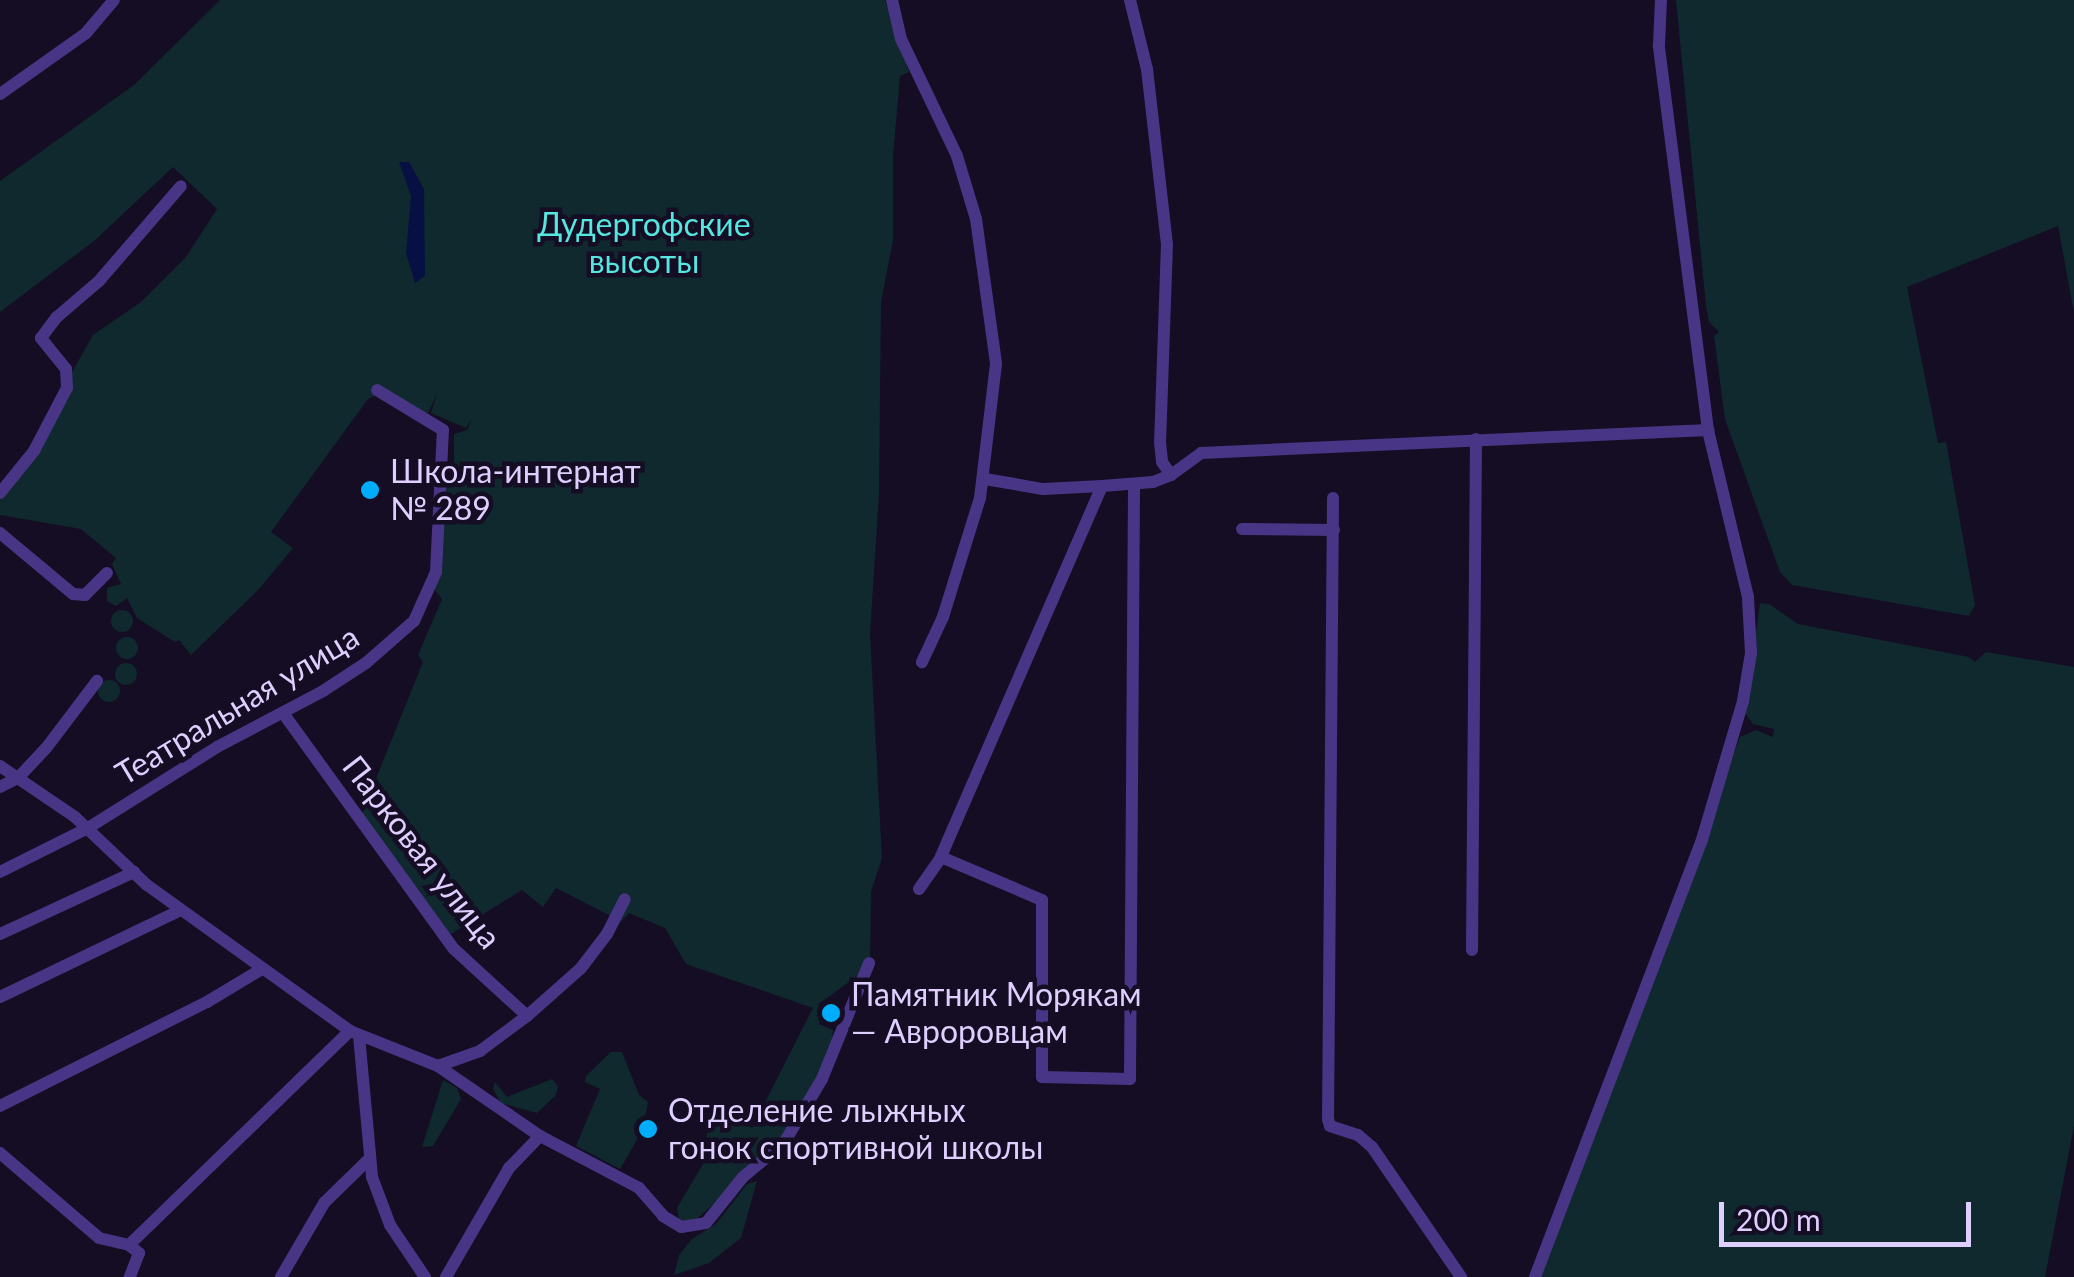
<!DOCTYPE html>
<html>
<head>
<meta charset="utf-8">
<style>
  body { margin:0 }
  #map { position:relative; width:2074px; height:1277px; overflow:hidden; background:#150d24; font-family:Lato,sans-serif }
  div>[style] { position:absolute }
  .green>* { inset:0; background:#0f292e }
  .round { border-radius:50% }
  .water>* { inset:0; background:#071042 }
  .minor>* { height:12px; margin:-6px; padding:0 6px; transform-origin:6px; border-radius:6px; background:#493585 }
  .dots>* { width:28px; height:28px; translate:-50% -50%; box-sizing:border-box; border:5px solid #150d24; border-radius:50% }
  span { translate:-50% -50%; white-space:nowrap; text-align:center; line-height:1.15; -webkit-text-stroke:9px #150d24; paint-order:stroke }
  .park-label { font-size:32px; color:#55e6df }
  .poi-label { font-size:32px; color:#dfcfff }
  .left { translate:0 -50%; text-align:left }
  .street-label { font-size:32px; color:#dfcfff }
  .scale { position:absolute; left:1719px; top:1202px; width:252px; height:45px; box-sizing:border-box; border:5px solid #dfcfff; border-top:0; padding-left:12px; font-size:30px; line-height:35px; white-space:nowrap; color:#dfcfff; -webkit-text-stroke:8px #150d24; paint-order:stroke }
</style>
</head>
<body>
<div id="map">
  <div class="green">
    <div style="clip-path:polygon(220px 0,885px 0,909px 72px,900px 76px,893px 156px,893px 241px,881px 302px,879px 493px,870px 634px,882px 858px,871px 892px,870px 967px,817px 1005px,827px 1003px,819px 1024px,833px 1030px,831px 1056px,784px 1142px,691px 1224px,679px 1220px,677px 1208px,703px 1164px,708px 1127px,719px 1109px,752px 1128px,813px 1008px,686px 964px,665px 928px,629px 913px,617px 926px,609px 915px,556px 888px,543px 907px,522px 890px,449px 935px,361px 816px,423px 662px,418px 655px,442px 599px,435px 590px,442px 475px,449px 479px,454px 473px,454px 434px,467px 430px,472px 418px,466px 428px,431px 413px,437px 394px,428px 413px,418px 413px,385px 391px,368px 399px,271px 532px,293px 548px,260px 588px,191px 655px,179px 640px,175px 642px,137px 618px,127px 598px,116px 606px,107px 601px,107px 588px,121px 584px,112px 564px,116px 558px,81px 529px,0 515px,0 500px,93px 335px,141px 302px,186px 257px,217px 209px,173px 167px,94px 241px,0 312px,0 181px,134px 85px)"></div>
    <div style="clip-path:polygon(1676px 0,2074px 0,2074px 313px,2058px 226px,1907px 287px,1938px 443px,1946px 442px,1975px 605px,1969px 616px,1792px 585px,1780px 572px,1725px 419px,1714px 336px,1719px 332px,1709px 322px,1706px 306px)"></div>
    <div style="clip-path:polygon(1760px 603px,1769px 604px,1798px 624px,1969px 657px,1975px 662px,1986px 652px,2074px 667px,2074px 1126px,2045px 1277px,1541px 1277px,1740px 737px,1756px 730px,1773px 737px,1774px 729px,1753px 724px,1745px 713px)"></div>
    <div class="round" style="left:111px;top:610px;width:22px;height:22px"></div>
    <div class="round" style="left:116px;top:637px;width:22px;height:22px"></div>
    <div class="round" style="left:115px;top:663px;width:22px;height:22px"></div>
    <div class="round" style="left:98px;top:680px;width:22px;height:22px"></div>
    <div style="clip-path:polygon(611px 1052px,622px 1052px,639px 1095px,648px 1102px,644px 1122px,657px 1128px,657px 1133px,638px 1138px,620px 1169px,576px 1146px,600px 1089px,585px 1082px,586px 1076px)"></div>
    <div style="clip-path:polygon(552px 1079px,558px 1086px,556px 1095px,537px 1113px,501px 1103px,493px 1089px,495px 1082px,507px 1097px)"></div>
    <div style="clip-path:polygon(443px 1080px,457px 1088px,461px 1099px,433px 1146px,422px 1147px)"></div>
    <div style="clip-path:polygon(757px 1181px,741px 1238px,709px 1263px,674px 1275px,679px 1255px,692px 1239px,716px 1224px,747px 1184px)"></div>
  </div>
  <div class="water">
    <div style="clip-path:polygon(399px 162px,409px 162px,424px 189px,425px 276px,415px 283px,406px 253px,411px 196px)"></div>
  </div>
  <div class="minor">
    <div style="left:892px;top:0;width:40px;rotate:77deg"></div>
    <div style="left:901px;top:39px;width:130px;rotate:64.4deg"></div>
    <div style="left:957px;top:156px;width:66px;rotate:73.2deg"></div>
    <div style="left:976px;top:219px;width:146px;rotate:82.1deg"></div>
    <div style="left:996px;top:364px;width:135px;rotate:96.8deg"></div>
    <div style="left:980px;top:498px;width:125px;rotate:107.3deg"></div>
    <div style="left:943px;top:617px;width:50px;rotate:115deg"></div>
    <div style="left:1130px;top:0;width:71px;rotate:76.2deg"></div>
    <div style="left:1147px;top:69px;width:176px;rotate:83.5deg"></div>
    <div style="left:1167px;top:244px;width:198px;rotate:92deg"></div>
    <div style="left:1160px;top:442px;width:20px;rotate:84deg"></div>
    <div style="left:1162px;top:462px;width:16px;rotate:55deg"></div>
    <div style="left:0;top:94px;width:105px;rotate:-35.3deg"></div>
    <div style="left:86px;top:33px;width:43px;rotate:-49.7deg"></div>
    <div style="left:985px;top:479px;width:59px;rotate:9.8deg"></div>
    <div style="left:1043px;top:489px;width:59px;rotate:-2.9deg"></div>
    <div style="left:1102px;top:486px;width:51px;rotate:-4.5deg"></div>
    <div style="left:1153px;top:482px;width:19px;rotate:-21deg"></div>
    <div style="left:1171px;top:475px;width:37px;rotate:-36deg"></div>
    <div style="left:1201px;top:453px;width:508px;rotate:-2.6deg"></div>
    <div style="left:1102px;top:486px;width:404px;rotate:113.5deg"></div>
    <div style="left:941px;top:857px;width:110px;rotate:23.1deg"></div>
    <div style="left:1042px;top:900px;width:177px;rotate:90deg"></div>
    <div style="left:1042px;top:1077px;width:88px;rotate:1.3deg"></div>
    <div style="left:1130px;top:1079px;width:595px;rotate:-89.61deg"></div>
    <div style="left:0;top:493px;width:54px;rotate:-51deg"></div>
    <div style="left:34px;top:451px;width:71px;rotate:-62.4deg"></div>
    <div style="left:67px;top:388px;width:19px;rotate:-93deg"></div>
    <div style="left:66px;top:369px;width:40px;rotate:-129deg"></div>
    <div style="left:41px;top:338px;width:26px;rotate:-53deg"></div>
    <div style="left:57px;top:317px;width:55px;rotate:-40.6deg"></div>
    <div style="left:99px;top:281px;width:125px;rotate:-49.2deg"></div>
    <div style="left:1333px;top:498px;width:621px;rotate:90.46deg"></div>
    <div style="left:1328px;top:1119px;width:7px;rotate:74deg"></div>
    <div style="left:1330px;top:1126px;width:29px;rotate:18deg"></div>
    <div style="left:1358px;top:1135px;width:18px;rotate:41deg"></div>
    <div style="left:1372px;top:1147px;width:158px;rotate:55.6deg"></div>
    <div style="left:1242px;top:529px;width:92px;rotate:0.6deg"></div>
    <div style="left:0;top:533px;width:95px;rotate:39.9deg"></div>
    <div style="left:73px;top:594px;width:12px;rotate:5deg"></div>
    <div style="left:85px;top:595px;width:31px;rotate:-45deg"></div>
    <div style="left:283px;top:713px;width:291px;rotate:54.1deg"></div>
    <div style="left:454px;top:949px;width:99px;rotate:42.5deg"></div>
    <div style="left:0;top:766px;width:91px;rotate:34.2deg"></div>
    <div style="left:75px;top:817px;width:99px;rotate:43.4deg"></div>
    <div style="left:147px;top:885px;width:250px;rotate:35.7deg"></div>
    <div style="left:350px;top:1031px;width:95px;rotate:21.7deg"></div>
    <div style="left:438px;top:1066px;width:124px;rotate:34.5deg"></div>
    <div style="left:540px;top:1136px;width:112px;rotate:27.7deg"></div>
    <div style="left:639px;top:1188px;width:37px;rotate:49deg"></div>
    <div style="left:663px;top:1216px;width:21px;rotate:31deg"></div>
    <div style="left:681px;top:1227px;width:25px;rotate:-9deg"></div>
    <div style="left:706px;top:1223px;width:59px;rotate:-51.2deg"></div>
    <div style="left:743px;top:1177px;width:53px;rotate:-39.7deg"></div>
    <div style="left:784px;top:1143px;width:74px;rotate:-59.3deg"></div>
    <div style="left:822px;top:1079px;width:125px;rotate:-67.9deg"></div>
    <div style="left:0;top:787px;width:20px;rotate:-27deg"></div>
    <div style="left:18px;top:778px;width:42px;rotate:-46.9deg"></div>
    <div style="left:47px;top:747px;width:83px;rotate:-52.9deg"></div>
    <div style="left:0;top:872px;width:98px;rotate:-26.6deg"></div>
    <div style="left:88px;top:828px;width:152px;rotate:-32.1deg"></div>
    <div style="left:217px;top:747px;width:120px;rotate:-27.8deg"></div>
    <div style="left:323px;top:691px;width:51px;rotate:-33.1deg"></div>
    <div style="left:366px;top:663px;width:64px;rotate:-41.2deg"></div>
    <div style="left:414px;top:621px;width:54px;rotate:-65.8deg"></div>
    <div style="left:436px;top:572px;width:142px;rotate:-87.2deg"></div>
    <div style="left:443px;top:430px;width:77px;rotate:-148.8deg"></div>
    <div style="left:919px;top:889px;width:39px;rotate:-55deg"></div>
    <div style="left:0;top:934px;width:148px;rotate:-24.8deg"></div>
    <div style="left:1472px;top:950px;width:511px;rotate:-89.55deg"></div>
    <div style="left:0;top:997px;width:201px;rotate:-25.7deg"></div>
    <div style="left:359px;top:1036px;width:142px;rotate:84.7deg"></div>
    <div style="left:372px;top:1177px;width:51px;rotate:69.4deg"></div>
    <div style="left:390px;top:1225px;width:63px;rotate:56.1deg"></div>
    <div style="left:438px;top:1066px;width:45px;rotate:-19.7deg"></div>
    <div style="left:480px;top:1051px;width:59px;rotate:-36.7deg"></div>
    <div style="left:527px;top:1016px;width:72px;rotate:-41.6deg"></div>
    <div style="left:581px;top:968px;width:43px;rotate:-52.6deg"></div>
    <div style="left:607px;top:934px;width:39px;rotate:-63deg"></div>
    <div style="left:0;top:1106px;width:232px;rotate:-26.7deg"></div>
    <div style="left:207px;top:1002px;width:64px;rotate:-31deg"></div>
    <div style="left:0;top:1153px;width:130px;rotate:40.6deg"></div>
    <div style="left:99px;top:1238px;width:31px;rotate:13deg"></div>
    <div style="left:129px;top:1245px;width:308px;rotate:-44.1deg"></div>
    <div style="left:129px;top:1245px;width:13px;rotate:39deg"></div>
    <div style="left:139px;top:1253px;width:26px;rotate:111deg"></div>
    <div style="left:281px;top:1277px;width:86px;rotate:-59.8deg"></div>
    <div style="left:324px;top:1203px;width:63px;rotate:-44.4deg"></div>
    <div style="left:446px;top:1277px;width:126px;rotate:-60deg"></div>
    <div style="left:509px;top:1168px;width:45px;rotate:-45.9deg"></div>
    <div style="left:1535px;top:1277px;width:465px;rotate:-69.1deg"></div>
    <div style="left:1701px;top:843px;width:148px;rotate:-73.5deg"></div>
    <div style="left:1743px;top:701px;width:49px;rotate:-80.5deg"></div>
    <div style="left:1751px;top:653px;width:56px;rotate:-93.1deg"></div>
    <div style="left:1748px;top:597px;width:172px;rotate:-103.5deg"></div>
    <div style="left:1708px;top:430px;width:388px;rotate:-97.3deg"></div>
    <div style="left:1659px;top:45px;width:45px;rotate:-87.5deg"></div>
  </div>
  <div class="dots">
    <div style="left:370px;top:490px;background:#00adfa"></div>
    <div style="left:831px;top:1013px;background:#00adfa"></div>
    <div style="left:648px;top:1129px;background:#00adfa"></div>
  </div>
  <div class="park-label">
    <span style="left:644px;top:243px">Дудергофские<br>высоты</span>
  </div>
  <div class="poi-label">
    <span class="left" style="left:390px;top:490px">Школа-интернат<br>№ 289</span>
    <span class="left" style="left:851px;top:1013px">Памятник Морякам<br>— Авроровцам</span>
    <span class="left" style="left:668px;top:1129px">Отделение лыжных<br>гонок спортивной школы</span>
  </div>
  <div class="street-label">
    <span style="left:237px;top:705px;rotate:-31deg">Театральная улица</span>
    <span style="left:422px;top:852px;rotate:52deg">Парковая улица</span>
  </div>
  <div class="scale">200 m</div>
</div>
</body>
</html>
